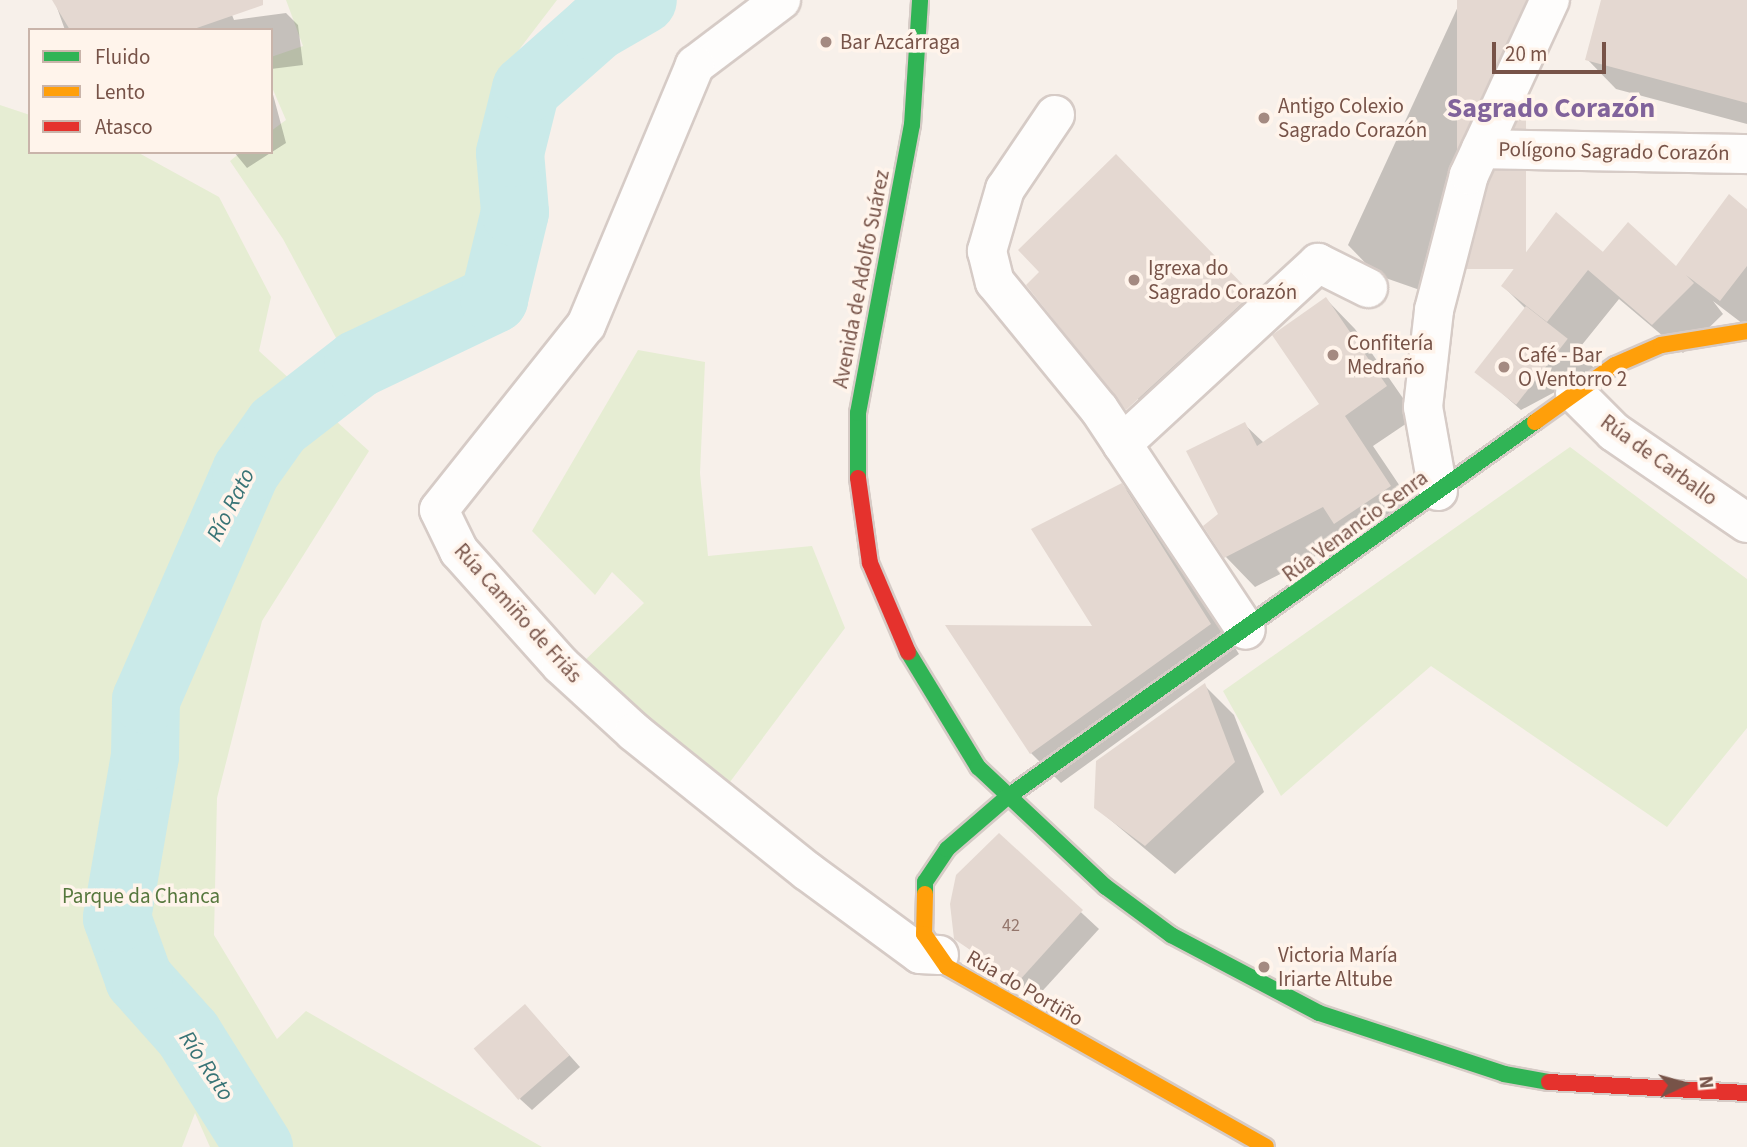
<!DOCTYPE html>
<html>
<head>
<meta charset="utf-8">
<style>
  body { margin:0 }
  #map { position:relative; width:1747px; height:1147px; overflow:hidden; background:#f7f0ea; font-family:"Source Sans 3",sans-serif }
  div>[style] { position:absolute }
  .green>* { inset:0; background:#e6edd3 }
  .shadow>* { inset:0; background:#0003; transform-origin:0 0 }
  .river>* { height:68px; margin:-34px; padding:0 34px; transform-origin:34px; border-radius:34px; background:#caeae9 }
  .building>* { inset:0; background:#e4d8d1; transform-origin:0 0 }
  .roads { filter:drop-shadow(2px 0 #d6cbc6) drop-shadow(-2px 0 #d6cbc6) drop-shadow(0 2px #d6cbc6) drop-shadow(0 -2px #d6cbc6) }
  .street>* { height:38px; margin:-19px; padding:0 19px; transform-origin:19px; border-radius:19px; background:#fefdfc }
  .fast>* { height:16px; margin:-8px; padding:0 8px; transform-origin:8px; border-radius:8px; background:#30b455 }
  .slow>* { height:16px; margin:-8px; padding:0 8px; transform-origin:8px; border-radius:8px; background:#ff9f0a }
  .jam>* { height:16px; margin:-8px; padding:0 8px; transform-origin:8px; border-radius:8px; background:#e5322d }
  .dots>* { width:19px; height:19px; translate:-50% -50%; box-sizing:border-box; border:4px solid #fff4eb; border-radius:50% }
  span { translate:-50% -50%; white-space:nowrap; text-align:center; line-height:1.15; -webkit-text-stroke:7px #fff4eb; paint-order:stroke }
  .number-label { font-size:18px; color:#94766c }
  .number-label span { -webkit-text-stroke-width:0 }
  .poi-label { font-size:21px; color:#775348 }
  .left { translate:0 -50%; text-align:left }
  .street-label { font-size:21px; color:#775348 }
  .park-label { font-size:21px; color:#56773d }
  .water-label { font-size:23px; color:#387476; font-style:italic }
  .district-label { font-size:28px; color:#81639b; font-weight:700 }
  .legend { position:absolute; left:28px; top:28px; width:245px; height:126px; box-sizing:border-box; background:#fff4eb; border:2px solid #c9b4aa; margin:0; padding:9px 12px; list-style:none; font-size:21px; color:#775348 }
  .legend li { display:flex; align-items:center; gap:14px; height:35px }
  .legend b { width:35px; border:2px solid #c9b4aa }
  .north { position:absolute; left:1649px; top:1049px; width:70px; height:70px; -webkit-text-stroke:5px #fff4eb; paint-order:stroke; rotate:85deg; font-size:19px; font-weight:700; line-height:28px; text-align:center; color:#775348 }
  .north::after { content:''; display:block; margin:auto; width:24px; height:32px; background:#775348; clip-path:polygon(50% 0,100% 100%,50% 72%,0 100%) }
  .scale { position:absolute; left:1492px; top:42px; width:114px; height:32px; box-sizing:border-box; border:4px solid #775348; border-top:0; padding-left:9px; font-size:21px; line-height:24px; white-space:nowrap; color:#775348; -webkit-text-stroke:5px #fff4eb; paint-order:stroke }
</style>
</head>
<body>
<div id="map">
  <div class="green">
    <div style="clip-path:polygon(286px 0,557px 0,518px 51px,500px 245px,483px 291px,342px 349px,283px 239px,230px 161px,241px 152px,271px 152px,271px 131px,286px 120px,271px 85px,271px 57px,303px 46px)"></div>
    <div style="clip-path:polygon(0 105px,30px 115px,30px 152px,137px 152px,219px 197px,271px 297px,259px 351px,369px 451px,262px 621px,217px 798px,214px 935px,277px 1039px,306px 1011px,542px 1147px,210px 1147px,195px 1113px,182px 1147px,0 1147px)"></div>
    <div style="clip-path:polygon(638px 350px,705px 362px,700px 473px,708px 556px,812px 546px,845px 628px,724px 790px,580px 665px,644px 603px,612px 572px,595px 595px,532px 531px)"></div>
    <div style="clip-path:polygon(1570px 447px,1747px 579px,1747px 728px,1667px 827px,1431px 666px,1281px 796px,1223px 691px)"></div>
  </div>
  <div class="shadow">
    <div style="clip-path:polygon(226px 0,234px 20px,286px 13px,298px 25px,303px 65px,271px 69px,271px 30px,65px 30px,55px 2px)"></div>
    <div style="clip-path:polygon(1461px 0,1549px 0,1563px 13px,1437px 296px,1377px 275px,1348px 245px)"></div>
    <div style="clip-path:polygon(1603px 0,1747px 0,1747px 124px,1616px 89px,1587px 59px)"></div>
    <div style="clip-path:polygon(271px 87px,286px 143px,247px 168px,234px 152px,271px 152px)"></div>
    <div style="left:1138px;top:179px;width:194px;height:153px;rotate:46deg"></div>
    <div style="clip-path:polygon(1747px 212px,1747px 327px,1713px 301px,1723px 314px,1683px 353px,1619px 299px,1577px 351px,1596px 370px,1521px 410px,1478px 372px,1526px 309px,1503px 286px,1603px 254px,1676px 269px)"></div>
    <div style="clip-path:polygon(1326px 299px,1355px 329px,1416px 417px,1373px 446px,1420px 516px,1351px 538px,1255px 587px,1226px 557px,1220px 515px,1244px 424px,1264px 443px,1321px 405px)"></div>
    <div style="clip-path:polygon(1122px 485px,1152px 515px,1239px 654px,1061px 783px,1031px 753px,1095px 627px)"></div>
    <div style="clip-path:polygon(1205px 686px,1234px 715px,1264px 792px,1175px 874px,1095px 807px)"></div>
    <div style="clip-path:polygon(999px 836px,1099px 929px,1036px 998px,956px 939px)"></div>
    <div style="clip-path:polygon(536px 1018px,580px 1067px,532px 1110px,520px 1099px)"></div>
  </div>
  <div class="river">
    <div style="left:259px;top:1147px;width:133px;rotate:-122.1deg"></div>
    <div style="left:188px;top:1034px;width:74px;rotate:-131.7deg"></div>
    <div style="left:139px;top:979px;width:65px;rotate:-109.8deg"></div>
    <div style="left:117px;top:918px;width:164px;rotate:-80.2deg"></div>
    <div style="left:145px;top:756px;width:56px;rotate:-89deg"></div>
    <div style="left:146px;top:700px;width:250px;rotate:-66.4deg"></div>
    <div style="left:246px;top:471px;width:55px;rotate:-54.6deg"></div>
    <div style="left:278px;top:426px;width:101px;rotate:-37.8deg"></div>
    <div style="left:358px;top:364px;width:151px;rotate:-25.5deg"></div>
    <div style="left:494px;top:299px;width:89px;rotate:-76.4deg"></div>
    <div style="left:515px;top:212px;width:59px;rotate:-94.8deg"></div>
    <div style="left:510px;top:153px;width:66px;rotate:-76deg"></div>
    <div style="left:526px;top:89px;width:94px;rotate:-41.5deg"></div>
    <div style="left:596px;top:27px;width:54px;rotate:-29.9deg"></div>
  </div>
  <div class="building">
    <div style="clip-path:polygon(52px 0,263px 0,263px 5px,191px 30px,70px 30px)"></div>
    <div style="left:1457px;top:0;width:69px;height:269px"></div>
    <div style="clip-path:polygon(1601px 0,1747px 0,1747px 103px,1585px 60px)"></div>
    <div style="clip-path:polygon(1116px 154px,1252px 294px,1126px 410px,1026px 285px,1039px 272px,1018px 250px)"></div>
    <div style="clip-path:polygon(1729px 194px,1747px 209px,1747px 266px,1720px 301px,1686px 275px,1694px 283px,1652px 325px,1588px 270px,1547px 322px,1501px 286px,1556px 212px,1603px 252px,1596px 260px,1628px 222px,1676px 266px)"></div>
    <div style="clip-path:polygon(1326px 297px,1387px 386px,1345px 416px,1391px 486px,1334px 524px,1323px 507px,1224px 558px,1203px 526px,1218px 514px,1186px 451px,1245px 422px,1257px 446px,1319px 404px,1272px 335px)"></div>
    <div style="left:1526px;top:306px;width:53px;height:84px;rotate:38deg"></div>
    <div style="clip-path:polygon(1122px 483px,1211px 624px,1030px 754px,945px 625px,1092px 626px,1031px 529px)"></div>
    <div style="clip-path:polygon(1205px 683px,1235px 762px,1145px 846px,1094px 808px,1096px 761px)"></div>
    <div style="clip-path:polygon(999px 833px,1083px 910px,1018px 982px,954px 939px,950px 904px,956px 875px)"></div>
    <div style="left:525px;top:1004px;width:68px;height:68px;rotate:49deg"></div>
  </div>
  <div class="roads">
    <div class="street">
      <div style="left:781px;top:0;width:108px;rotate:142.9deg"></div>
      <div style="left:695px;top:65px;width:282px;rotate:112.7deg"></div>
      <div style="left:586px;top:325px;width:236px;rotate:128.5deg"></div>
      <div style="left:439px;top:510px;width:46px;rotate:64deg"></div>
      <div style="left:459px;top:551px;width:153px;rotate:48.2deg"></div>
      <div style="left:561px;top:665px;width:99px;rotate:42.5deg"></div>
      <div style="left:634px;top:732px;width:222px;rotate:38.8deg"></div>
      <div style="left:807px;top:871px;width:140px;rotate:36.3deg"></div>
      <div style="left:920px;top:954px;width:19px;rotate:3deg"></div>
      <div style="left:1055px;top:115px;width:89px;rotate:124deg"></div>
      <div style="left:1005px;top:189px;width:65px;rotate:106.2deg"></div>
      <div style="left:987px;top:251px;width:32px;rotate:76deg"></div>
      <div style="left:995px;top:282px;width:164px;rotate:50.7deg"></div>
      <div style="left:1099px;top:409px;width:265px;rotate:56.4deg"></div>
      <div style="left:1481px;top:149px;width:266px;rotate:1.1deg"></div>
      <div style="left:1575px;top:393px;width:55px;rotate:45deg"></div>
      <div style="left:1614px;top:432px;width:161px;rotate:34.4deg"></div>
      <div style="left:1122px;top:444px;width:267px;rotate:-42.7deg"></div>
      <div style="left:1318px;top:263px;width:56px;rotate:26.6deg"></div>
      <div style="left:1438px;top:491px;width:85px;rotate:-100.1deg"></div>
      <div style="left:1423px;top:407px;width:98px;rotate:-83.5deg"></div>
      <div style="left:1434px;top:310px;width:139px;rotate:-75.5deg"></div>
      <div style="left:1469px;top:175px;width:193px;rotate:-65.2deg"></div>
    </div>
    <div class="fast">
      <div style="left:858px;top:478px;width:65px;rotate:-90deg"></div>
      <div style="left:858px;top:413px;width:293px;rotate:-79.4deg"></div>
      <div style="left:912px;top:125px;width:125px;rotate:-86.3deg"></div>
      <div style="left:908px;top:652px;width:135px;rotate:58.7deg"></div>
      <div style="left:978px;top:767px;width:175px;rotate:43.2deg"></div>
      <div style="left:1106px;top:887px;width:81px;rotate:36.4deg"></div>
      <div style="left:1171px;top:935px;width:167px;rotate:27.8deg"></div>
      <div style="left:1319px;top:1013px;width:195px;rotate:18.2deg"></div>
      <div style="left:1504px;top:1074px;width:46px;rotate:10.1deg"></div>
      <div style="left:925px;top:894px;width:12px;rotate:-90deg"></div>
      <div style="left:925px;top:882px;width:40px;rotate:-56deg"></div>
      <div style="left:947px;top:849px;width:78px;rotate:-40.8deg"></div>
      <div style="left:1006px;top:798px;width:649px;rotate:-35.4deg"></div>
    </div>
    <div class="slow">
      <div style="left:1535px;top:422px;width:98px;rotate:-35.5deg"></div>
      <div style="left:1615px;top:365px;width:50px;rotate:-23.5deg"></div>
      <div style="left:1661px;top:345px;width:87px;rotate:-9.2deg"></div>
      <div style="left:925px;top:894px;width:40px;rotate:91.4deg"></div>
      <div style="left:924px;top:934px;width:40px;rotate:55.1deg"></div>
      <div style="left:947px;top:967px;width:366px;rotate:29.4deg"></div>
    </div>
    <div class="jam">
      <div style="left:858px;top:478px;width:86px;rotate:82deg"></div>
      <div style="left:870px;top:563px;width:97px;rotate:66.9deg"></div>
      <div style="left:1549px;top:1082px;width:198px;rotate:3.2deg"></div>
    </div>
  </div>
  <div class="dots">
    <div style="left:826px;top:42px;background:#a48a81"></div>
    <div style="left:1264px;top:118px;background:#a48a81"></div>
    <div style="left:1134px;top:280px;background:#a48a81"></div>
    <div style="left:1333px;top:355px;background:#a48a81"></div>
    <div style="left:1504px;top:367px;background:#a48a81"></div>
    <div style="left:1264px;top:967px;background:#a48a81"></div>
  </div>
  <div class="number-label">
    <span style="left:1011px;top:926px">42</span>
  </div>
  <div class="poi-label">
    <span class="left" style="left:840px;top:42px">Bar Azcárraga</span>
    <span class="left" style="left:1278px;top:118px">Antigo Colexio<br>Sagrado Corazón</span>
    <span class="left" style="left:1148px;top:280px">Igrexa do<br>Sagrado Corazón</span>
    <span class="left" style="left:1347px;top:355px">Confitería<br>Medraño</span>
    <span class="left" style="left:1518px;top:367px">Café - Bar<br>O Ventorro 2</span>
    <span class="left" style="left:1278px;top:967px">Victoria María<br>Iriarte Altube</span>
  </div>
  <div class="street-label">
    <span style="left:1614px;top:151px;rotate:1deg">Polígono Sagrado Corazón</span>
    <span style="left:861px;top:279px;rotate:-79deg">Avenida de Adolfo Suárez</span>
    <span style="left:1659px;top:460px;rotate:36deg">Rúa de Carballo</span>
    <span style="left:1355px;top:526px;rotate:-36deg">Rúa Venancio Senra</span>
    <span style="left:518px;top:613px;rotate:48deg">Rúa Camiño de Friás</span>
    <span style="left:1025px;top:988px;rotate:30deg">Rúa do Portiño</span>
  </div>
  <div class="park-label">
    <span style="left:141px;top:896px">Parque da Chanca</span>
  </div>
  <div class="water-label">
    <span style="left:231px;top:505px;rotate:-63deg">Río Rato</span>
    <span style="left:206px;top:1066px;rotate:56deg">Río Rato</span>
  </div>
  <div class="district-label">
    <span style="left:1551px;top:108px">Sagrado Corazón</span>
  </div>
  <ul class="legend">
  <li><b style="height:9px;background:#30b455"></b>Fluido</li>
  <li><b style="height:9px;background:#ff9f0a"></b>Lento</li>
  <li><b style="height:9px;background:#e5322d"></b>Atasco</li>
  </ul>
  <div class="north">N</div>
  <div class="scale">20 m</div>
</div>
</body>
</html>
